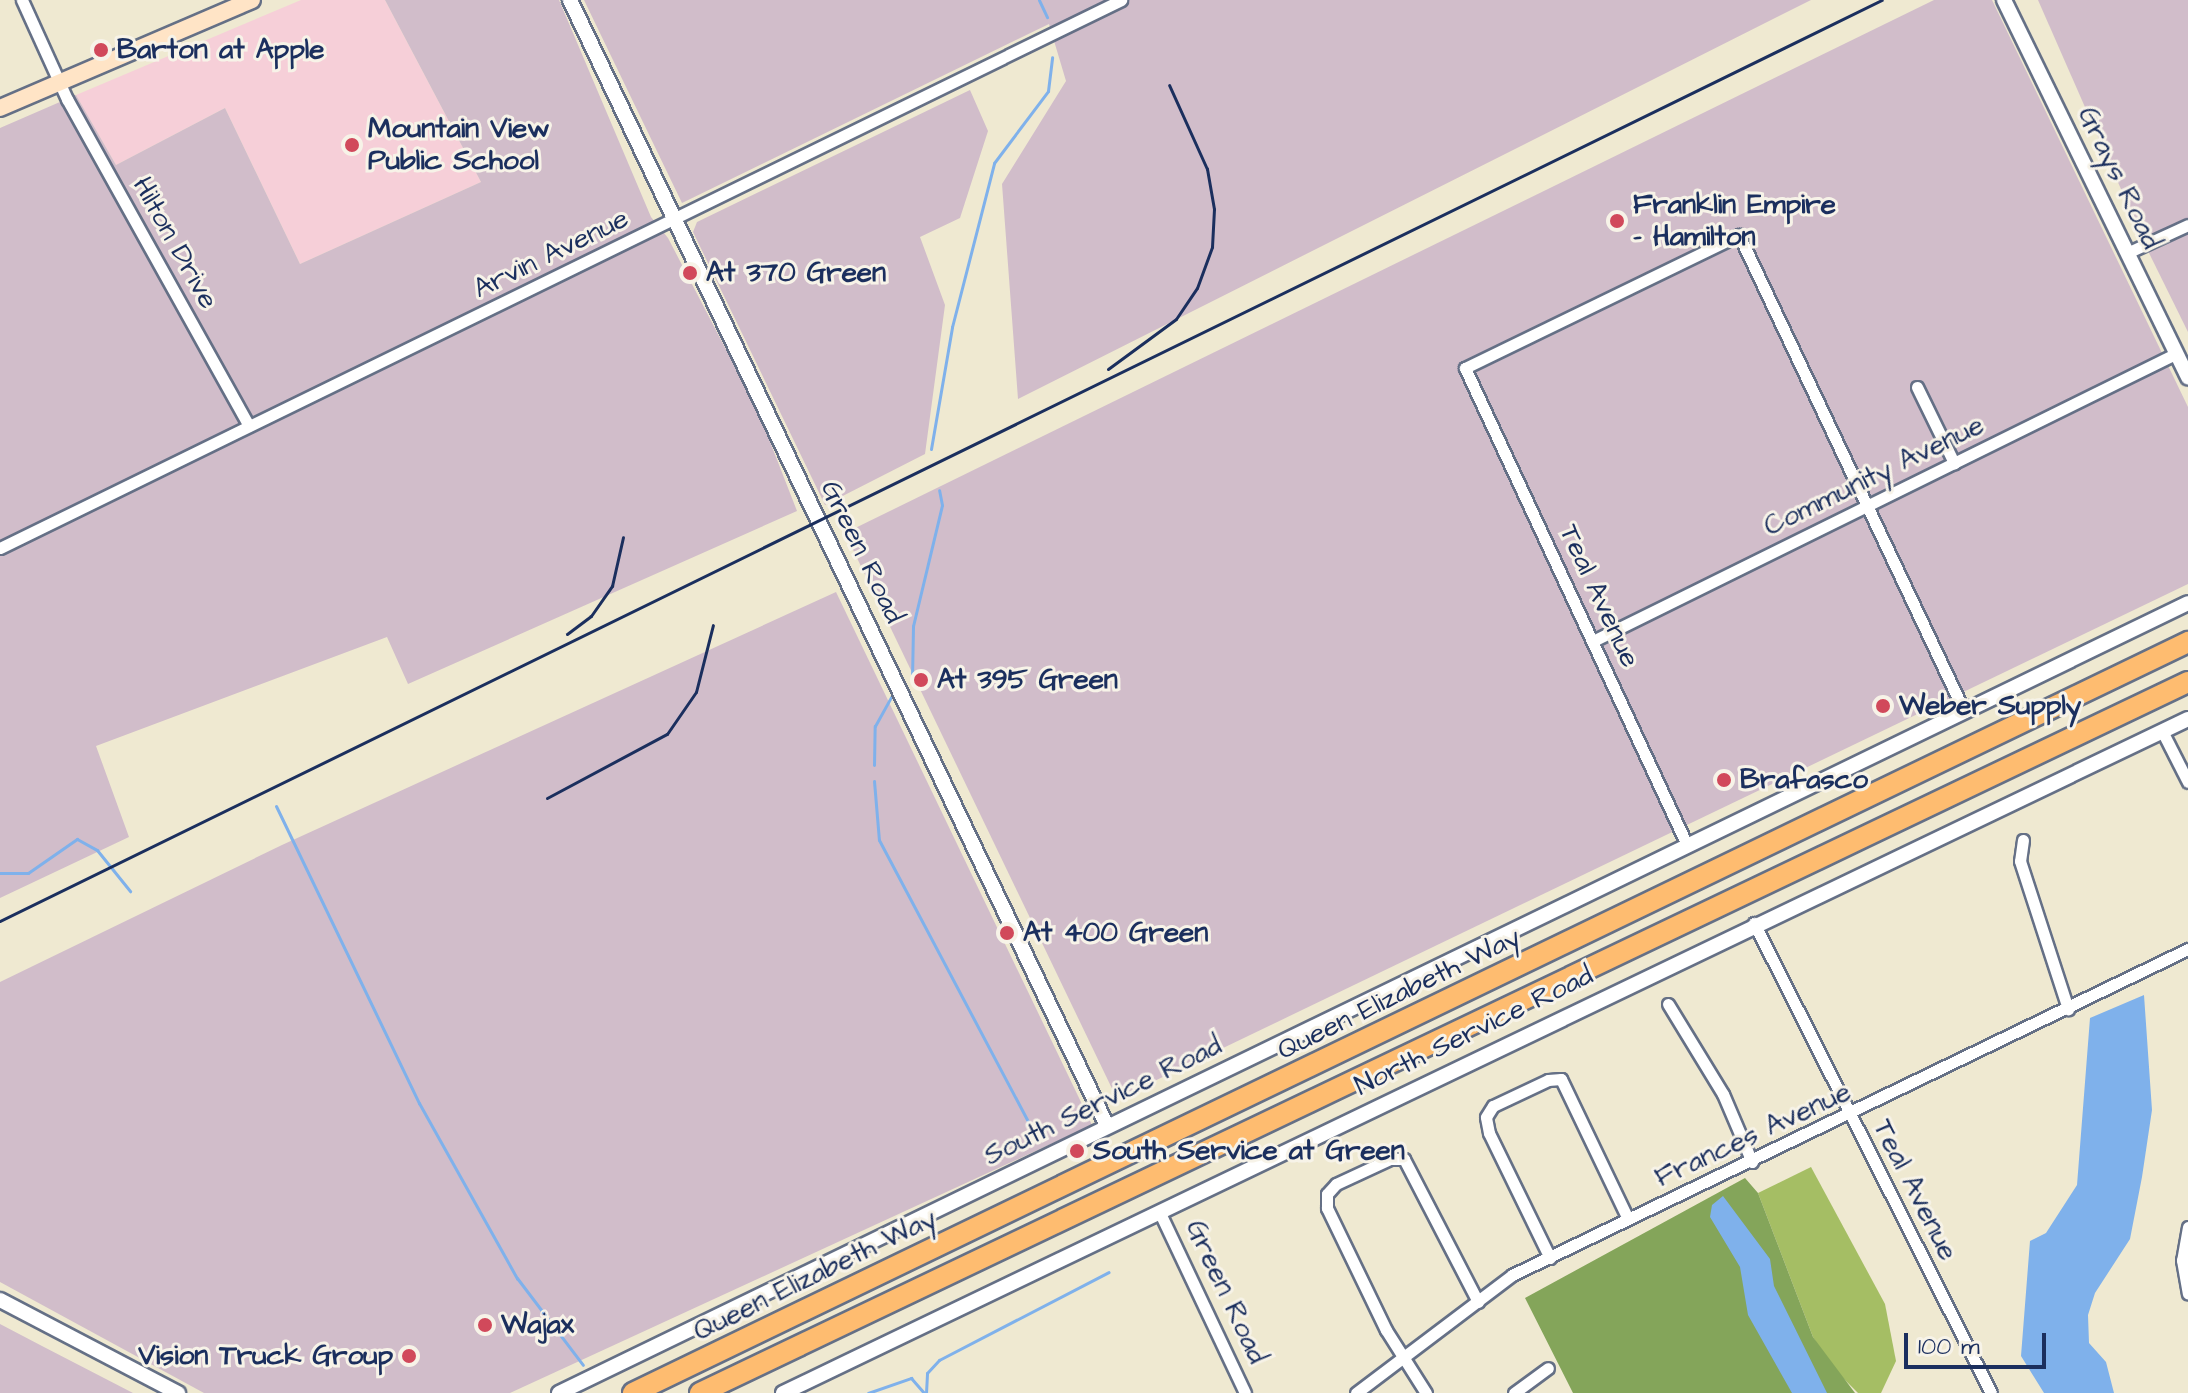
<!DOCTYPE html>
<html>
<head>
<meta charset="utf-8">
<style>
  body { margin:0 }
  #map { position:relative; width:2188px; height:1393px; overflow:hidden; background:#efe9d1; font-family:"Architects Daughter",sans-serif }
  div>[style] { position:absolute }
  .built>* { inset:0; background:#f6cfd8 }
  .industrial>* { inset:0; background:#d1bdca }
  .green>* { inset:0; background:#a5be64 }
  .forest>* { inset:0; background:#84a55a }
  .water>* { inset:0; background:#7fb1eb }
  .stream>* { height:3px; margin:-1.5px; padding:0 1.5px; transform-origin:1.5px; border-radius:1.5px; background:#7fb1eb }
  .roads { filter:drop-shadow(2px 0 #657086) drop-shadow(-2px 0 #657086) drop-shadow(0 2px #657086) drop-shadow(0 -2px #657086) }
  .minor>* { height:11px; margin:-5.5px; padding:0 5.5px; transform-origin:5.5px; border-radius:5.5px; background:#fff }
  .tertiary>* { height:14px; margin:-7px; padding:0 7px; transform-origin:7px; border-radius:7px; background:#fff }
  .secondary>* { height:16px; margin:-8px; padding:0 8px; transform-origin:8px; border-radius:8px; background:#ffe4c6 }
  .motorway>* { height:20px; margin:-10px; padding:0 10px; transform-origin:10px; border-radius:10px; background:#febc70 }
  .rail>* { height:3px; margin:-1.5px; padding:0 1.5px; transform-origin:1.5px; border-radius:1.5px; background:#1b2f5e }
  .dots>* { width:22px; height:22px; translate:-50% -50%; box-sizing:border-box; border:4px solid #f7f3e8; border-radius:50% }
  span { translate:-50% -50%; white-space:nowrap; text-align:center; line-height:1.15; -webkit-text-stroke:6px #f7f3e8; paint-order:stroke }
  .poi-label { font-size:28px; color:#1b2f5e; font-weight:700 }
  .left { translate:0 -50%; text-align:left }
  .right { translate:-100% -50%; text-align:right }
  .street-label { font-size:28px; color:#1b2f5e }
  .scale { position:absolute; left:1904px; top:1333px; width:142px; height:36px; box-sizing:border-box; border:4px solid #1b2f5e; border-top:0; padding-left:10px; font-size:24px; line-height:28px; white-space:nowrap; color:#1b2f5e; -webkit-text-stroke:6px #f7f3e8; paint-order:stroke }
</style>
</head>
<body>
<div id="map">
  <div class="built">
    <div style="clip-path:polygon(301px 0,385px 0,481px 182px,300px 264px,225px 108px,116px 165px,76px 95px)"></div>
  </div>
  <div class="industrial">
    <div style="clip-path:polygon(385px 0,559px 0,651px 217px,668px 238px,758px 411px,797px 511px,408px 684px,387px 637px,96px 746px,129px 837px,0 898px,0 128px,76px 95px,116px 165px,225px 108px,300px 264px,481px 182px)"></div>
    <div style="clip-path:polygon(584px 0,1811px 0,1018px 399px,1002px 184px,1066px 81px,1049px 24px,682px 203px)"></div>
    <div style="clip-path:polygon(1934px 0,1992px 0,2188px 407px,2188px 584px,1117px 1099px,845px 533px)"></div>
    <div style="clip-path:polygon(2038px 0,2188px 0,2188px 332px,2149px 253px)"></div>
    <div style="clip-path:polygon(970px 90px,988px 131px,960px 218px,920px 237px,945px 305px,925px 454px,825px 505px,693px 232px,697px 222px)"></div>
    <div style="clip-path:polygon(836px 592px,1092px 1125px,510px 1393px,204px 1393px,0 1282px,0 982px,282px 845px)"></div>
    <div style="clip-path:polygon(0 1324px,42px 1346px,133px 1393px,0 1393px)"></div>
  </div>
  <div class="green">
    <div style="clip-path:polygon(1811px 1167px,1885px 1304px,1896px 1361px,1881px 1393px,1858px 1393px,1829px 1364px,1813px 1337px,1758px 1193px)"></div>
  </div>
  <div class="forest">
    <div style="clip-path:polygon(1745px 1178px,1758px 1193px,1813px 1337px,1855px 1393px,1573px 1393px,1525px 1298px)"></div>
  </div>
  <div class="water">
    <div style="clip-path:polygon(2144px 995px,2152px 1110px,2142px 1177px,2130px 1239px,2095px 1293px,2088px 1315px,2089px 1343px,2106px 1362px,2114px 1393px,2044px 1393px,2021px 1356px,2030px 1241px,2046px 1233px,2077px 1185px,2090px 1018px)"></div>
    <div style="clip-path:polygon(1723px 1196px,1770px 1259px,1774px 1286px,1827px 1393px,1792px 1393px,1748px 1315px,1740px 1267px,1710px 1217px,1712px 1205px)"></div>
  </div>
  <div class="stream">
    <div style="left:1039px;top:0;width:19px;rotate:65deg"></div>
    <div style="left:931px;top:449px;width:124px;rotate:-80.2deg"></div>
    <div style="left:952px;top:327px;width:169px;rotate:-75.6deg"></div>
    <div style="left:994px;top:163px;width:90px;rotate:-53.1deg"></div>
    <div style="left:1048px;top:91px;width:34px;rotate:-83deg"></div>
    <div style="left:912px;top:679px;width:53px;rotate:-88.9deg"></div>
    <div style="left:913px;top:626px;width:124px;rotate:-76.5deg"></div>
    <div style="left:942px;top:505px;width:15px;rotate:-101deg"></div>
    <div style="left:874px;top:765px;width:39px;rotate:-89deg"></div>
    <div style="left:875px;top:726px;width:33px;rotate:-61deg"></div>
    <div style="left:874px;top:781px;width:59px;rotate:85.2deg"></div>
    <div style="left:879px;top:840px;width:325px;rotate:62.1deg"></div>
    <div style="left:276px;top:806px;width:330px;rotate:64.3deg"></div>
    <div style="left:419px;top:1103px;width:201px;rotate:60.8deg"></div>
    <div style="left:517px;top:1278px;width:109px;rotate:52.8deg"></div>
    <div style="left:0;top:873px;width:28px"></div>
    <div style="left:28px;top:873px;width:60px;rotate:-34.8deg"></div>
    <div style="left:77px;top:839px;width:23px;rotate:29deg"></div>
    <div style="left:97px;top:850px;width:53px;rotate:51.2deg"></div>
    <div style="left:868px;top:1393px;width:46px;rotate:-19.2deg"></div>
    <div style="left:911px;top:1378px;width:20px;rotate:49deg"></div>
    <div style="left:926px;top:1393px;width:20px;rotate:-87deg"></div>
    <div style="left:927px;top:1373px;width:18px;rotate:-47deg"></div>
    <div style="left:939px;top:1360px;width:191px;rotate:-27.4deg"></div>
  </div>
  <div class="roads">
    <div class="minor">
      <div style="left:22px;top:0;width:109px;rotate:65.6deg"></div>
      <div style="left:67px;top:99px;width:374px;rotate:60.9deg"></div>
      <div style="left:2127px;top:253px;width:67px;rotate:-24.7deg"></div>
      <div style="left:1917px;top:387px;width:85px;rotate:64deg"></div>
      <div style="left:0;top:548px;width:1248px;rotate:-26.05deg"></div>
      <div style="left:1593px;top:641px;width:649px;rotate:-26.25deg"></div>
      <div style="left:2162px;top:731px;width:57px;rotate:63deg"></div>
      <div style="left:2023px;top:840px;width:21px;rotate:98deg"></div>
      <div style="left:2020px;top:861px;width:156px;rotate:72deg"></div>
      <div style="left:1687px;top:845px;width:526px;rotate:-114.96deg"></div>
      <div style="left:1465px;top:368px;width:305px;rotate:-25.9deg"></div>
      <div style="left:1739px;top:235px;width:526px;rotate:64.7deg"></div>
      <div style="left:1754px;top:923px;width:526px;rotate:63.24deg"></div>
      <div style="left:1668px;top:1004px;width:105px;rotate:58.6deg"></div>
      <div style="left:1723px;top:1094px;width:74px;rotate:66.9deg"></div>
      <div style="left:1160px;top:1213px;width:199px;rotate:64.7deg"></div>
      <div style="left:2188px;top:1227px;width:34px;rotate:100deg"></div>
      <div style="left:2182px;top:1260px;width:34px;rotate:80deg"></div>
      <div style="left:1550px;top:1258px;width:139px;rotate:-116deg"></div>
      <div style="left:1489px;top:1133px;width:16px;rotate:-101deg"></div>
      <div style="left:1486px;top:1117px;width:13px;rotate:-58deg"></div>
      <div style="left:1493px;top:1106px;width:61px;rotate:-25.3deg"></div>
      <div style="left:1548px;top:1080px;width:13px;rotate:-4deg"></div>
      <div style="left:1561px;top:1079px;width:155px;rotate:64.4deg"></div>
      <div style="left:1356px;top:1393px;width:196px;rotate:-37.1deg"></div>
      <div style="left:1512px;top:1275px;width:751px;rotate:-25.75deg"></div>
      <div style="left:1426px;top:1393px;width:75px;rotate:-122.4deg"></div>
      <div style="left:1386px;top:1330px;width:136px;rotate:-115.8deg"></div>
      <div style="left:1327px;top:1208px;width:14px;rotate:-90deg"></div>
      <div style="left:1327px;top:1194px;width:13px;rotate:-48deg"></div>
      <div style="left:1336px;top:1184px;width:60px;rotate:-24.8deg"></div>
      <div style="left:1390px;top:1159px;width:14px"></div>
      <div style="left:1404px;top:1159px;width:161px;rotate:62.6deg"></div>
      <div style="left:1514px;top:1393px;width:42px;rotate:-36.3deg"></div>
    </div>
    <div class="tertiary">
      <div style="left:570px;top:0;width:1247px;rotate:64.5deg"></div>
      <div style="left:2004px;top:0;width:420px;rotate:64deg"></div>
      <div style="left:0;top:1300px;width:201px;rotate:27.6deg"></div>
      <div style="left:559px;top:1393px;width:1810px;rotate:-25.87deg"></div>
      <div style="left:783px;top:1393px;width:1558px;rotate:-25.63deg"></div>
    </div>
    <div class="secondary">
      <div style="left:0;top:108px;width:274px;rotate:-23.2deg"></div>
    </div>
    <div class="motorway">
      <div style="left:633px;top:1393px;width:1727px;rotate:-25.78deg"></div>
      <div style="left:700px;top:1393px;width:1649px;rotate:-25.54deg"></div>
    </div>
  </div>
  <div class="rail">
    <div style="left:1108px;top:369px;width:84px;rotate:-36.3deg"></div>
    <div style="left:1176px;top:319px;width:37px;rotate:-56deg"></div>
    <div style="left:1197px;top:288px;width:44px;rotate:-69.9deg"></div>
    <div style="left:1212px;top:247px;width:38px;rotate:-87deg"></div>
    <div style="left:1214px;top:209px;width:41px;rotate:-99.9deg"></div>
    <div style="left:1207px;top:169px;width:92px;rotate:-114.3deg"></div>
    <div style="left:567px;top:634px;width:30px;rotate:-37deg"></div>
    <div style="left:591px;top:616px;width:37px;rotate:-55deg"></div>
    <div style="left:612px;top:586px;width:50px;rotate:-77.3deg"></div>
    <div style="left:547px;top:798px;width:136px;rotate:-28.1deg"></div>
    <div style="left:667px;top:734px;width:51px;rotate:-55.4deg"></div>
    <div style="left:696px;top:692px;width:69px;rotate:-75.8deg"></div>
    <div style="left:0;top:921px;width:2095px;rotate:-26.08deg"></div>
  </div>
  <div class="dots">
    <div style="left:101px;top:50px;background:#d1495b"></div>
    <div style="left:352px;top:145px;background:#d1495b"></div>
    <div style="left:1617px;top:221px;background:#d1495b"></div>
    <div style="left:690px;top:273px;background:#d1495b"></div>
    <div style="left:921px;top:680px;background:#d1495b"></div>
    <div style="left:1883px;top:706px;background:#d1495b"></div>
    <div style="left:1724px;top:780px;background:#d1495b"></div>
    <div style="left:1007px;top:933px;background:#d1495b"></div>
    <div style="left:1077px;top:1151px;background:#d1495b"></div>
    <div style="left:485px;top:1325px;background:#d1495b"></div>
    <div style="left:409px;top:1356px;background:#d1495b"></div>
  </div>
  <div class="poi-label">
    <span class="left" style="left:117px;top:50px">Barton at Apple</span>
    <span class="left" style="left:368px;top:145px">Mountain View<br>Public School</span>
    <span class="left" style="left:1633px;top:221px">Franklin Empire<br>- Hamilton</span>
    <span class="left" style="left:706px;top:273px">At 370 Green</span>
    <span class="left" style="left:937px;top:680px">At 395 Green</span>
    <span class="left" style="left:1899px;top:706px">Weber Supply</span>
    <span class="left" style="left:1740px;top:780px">Brafasco</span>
    <span class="left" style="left:1023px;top:933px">At 400 Green</span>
    <span class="left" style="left:1093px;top:1151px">South Service at Green</span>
    <span class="left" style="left:501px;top:1325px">Wajax</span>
    <span class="right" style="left:393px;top:1356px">Vision Truck Group</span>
  </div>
  <div class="street-label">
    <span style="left:2119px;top:178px;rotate:64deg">Grays Road</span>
    <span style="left:175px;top:243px;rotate:61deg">Hilton Drive</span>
    <span style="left:551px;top:254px;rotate:-26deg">Arvin Avenue</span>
    <span style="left:1874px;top:476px;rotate:-26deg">Community Avenue</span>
    <span style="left:862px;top:552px;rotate:64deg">Green Road</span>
    <span style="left:1599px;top:596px;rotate:65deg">Teal Avenue</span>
    <span style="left:1399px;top:994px;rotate:-26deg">Queen Elizabeth Way</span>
    <span style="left:1474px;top:1031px;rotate:-26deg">North Service Road</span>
    <span style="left:1103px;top:1101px;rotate:-26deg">South Service Road</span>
    <span style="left:1753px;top:1135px;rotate:-25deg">Frances Avenue</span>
    <span style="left:1915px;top:1190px;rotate:63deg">Teal Avenue</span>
    <span style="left:815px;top:1275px;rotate:-26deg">Queen Elizabeth Way</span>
    <span style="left:1226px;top:1292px;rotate:65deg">Green Road</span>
  </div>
  <div class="scale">100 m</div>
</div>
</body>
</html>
